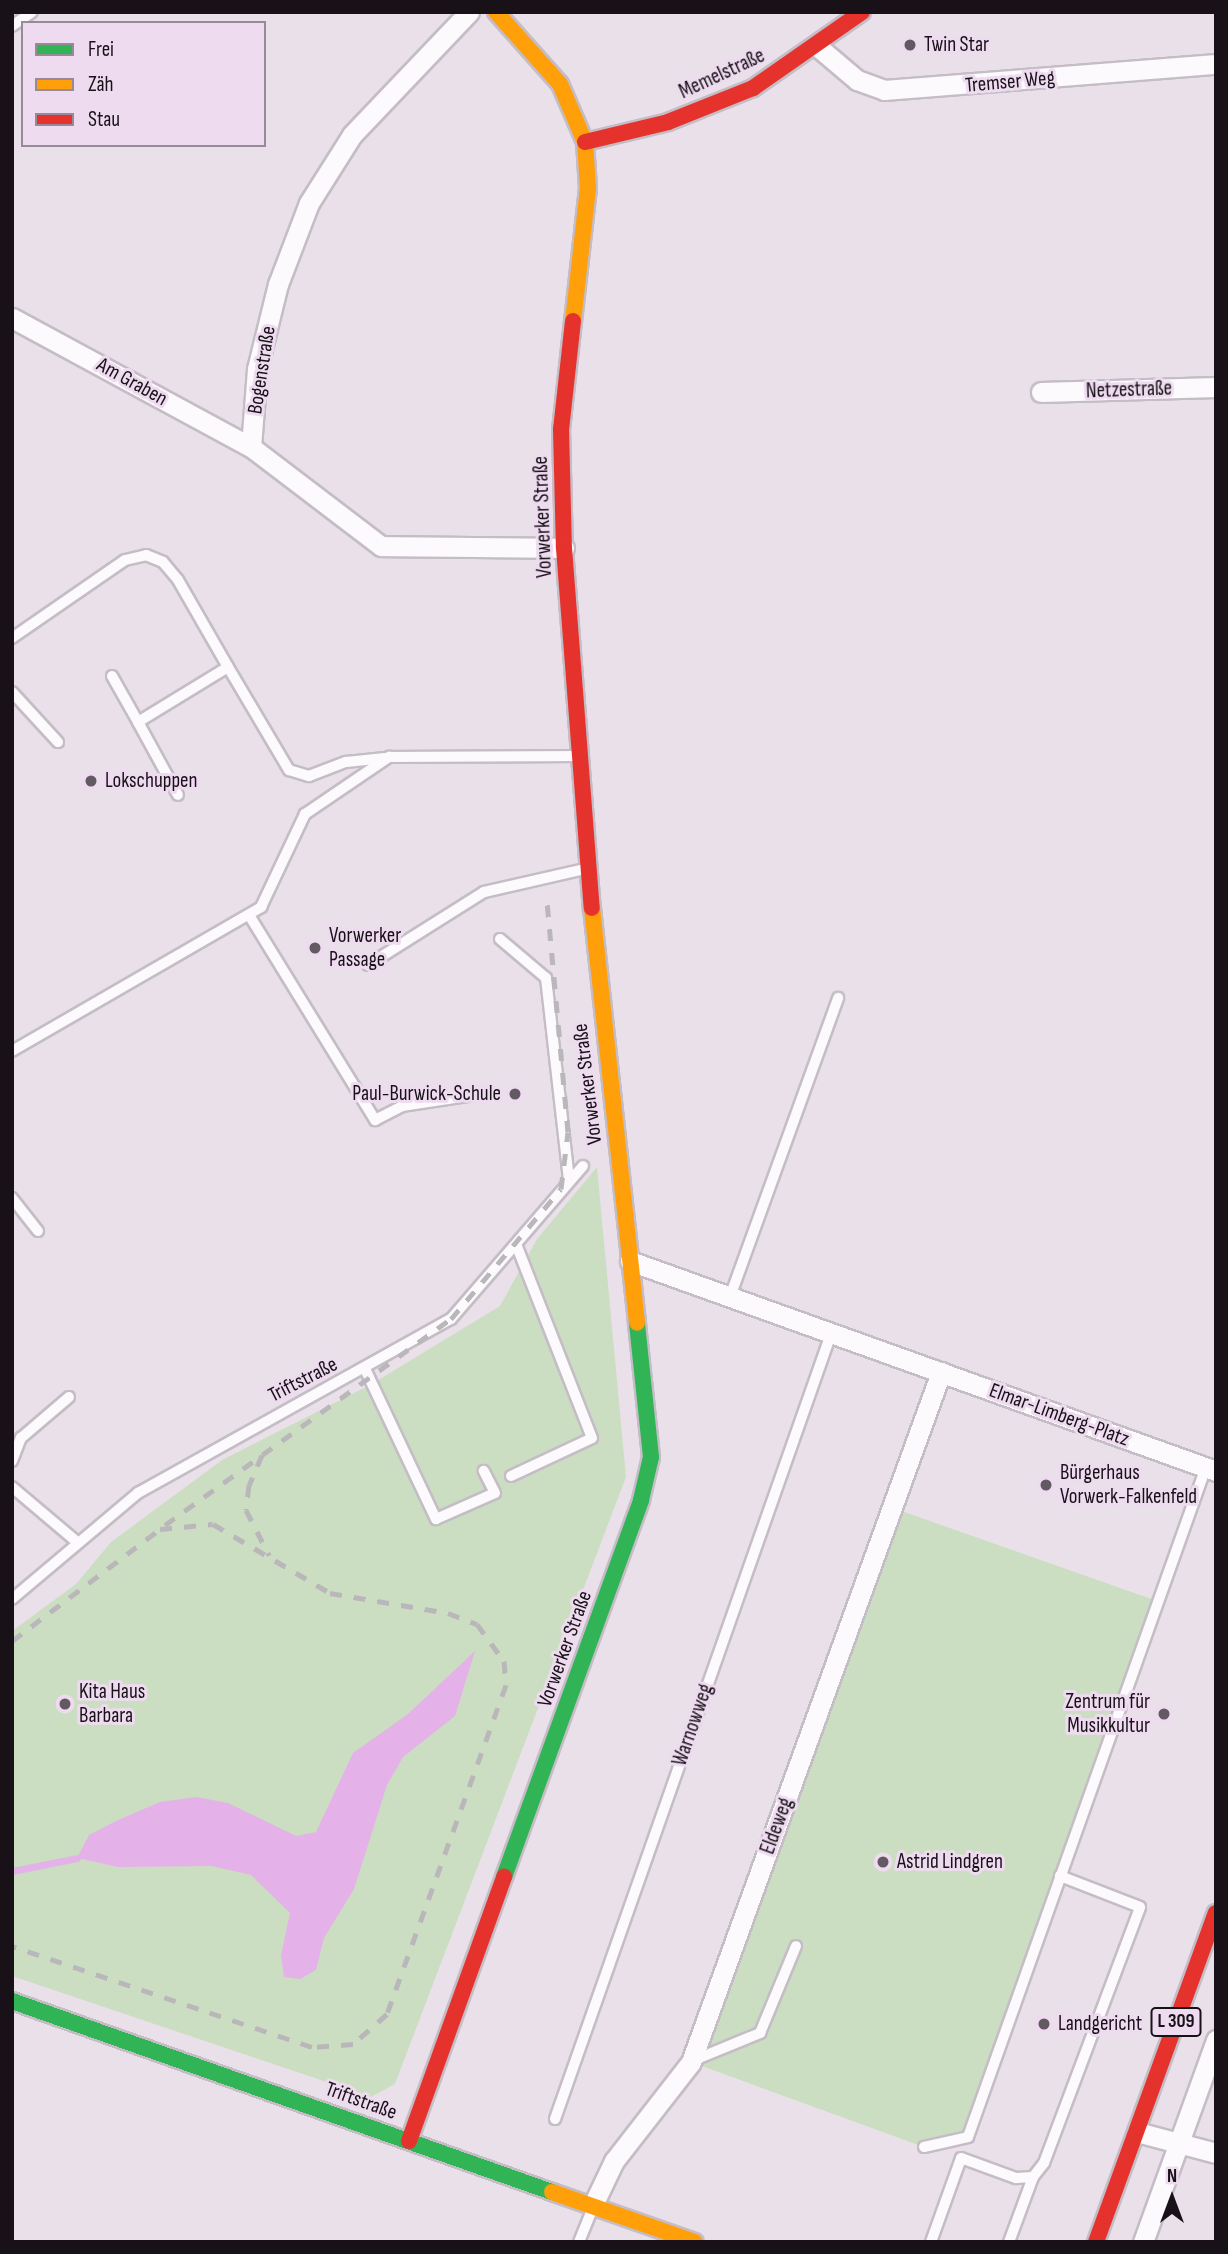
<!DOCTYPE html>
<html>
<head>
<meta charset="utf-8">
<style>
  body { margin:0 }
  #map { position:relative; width:1228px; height:2254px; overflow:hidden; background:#eae0ea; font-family:"Sofia Sans Condensed",sans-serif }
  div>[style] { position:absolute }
  .green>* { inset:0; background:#cbdec2 }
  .water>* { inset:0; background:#e4b1e9 }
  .stream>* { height:7px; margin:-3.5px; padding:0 3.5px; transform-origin:3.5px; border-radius:3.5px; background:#e4b1e9 }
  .roads { filter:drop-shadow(2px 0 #c5bdc6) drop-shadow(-2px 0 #c5bdc6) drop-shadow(0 2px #c5bdc6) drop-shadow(0 -2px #c5bdc6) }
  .lane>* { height:10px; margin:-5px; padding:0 5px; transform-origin:5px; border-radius:5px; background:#fcfafc }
  .street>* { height:19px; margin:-9.5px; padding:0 9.5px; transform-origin:9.5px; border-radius:9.5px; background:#fcfafc }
  .fast>* { height:16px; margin:-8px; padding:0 8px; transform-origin:8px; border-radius:8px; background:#30b455 }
  .slow>* { height:16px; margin:-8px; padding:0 8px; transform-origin:8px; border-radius:8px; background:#ff9f0a }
  .jam>* { height:16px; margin:-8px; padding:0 8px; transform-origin:8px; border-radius:8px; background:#e5322d }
  .rail>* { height:5px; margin-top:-2.5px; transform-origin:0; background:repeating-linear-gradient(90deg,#bab7ba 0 12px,transparent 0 24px) }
  .dots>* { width:19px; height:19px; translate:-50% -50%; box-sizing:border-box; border:4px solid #eedbef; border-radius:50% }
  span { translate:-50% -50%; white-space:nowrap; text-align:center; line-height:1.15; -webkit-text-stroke:6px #eedbef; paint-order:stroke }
  .shield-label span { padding:2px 5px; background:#eedbef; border:2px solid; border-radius:5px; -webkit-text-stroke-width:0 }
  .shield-label { font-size:19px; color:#181118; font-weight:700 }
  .poi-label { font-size:21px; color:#181118 }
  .left { translate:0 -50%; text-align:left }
  .right { translate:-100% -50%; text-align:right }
  .street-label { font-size:21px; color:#181118 }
  .frame { position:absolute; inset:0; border:14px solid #181118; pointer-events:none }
  .legend { position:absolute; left:21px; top:21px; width:245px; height:126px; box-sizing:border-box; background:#eedbef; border:2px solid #988a99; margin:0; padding:9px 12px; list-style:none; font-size:21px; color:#181118 }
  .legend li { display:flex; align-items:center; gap:14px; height:35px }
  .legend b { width:35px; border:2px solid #988a99 }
  .north { position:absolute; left:1137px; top:2163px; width:70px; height:70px; -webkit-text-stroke:5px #eedbef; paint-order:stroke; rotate:0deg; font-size:19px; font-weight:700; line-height:28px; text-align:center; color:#181118 }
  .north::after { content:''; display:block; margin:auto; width:24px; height:32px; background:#181118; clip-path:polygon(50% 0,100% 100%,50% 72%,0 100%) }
</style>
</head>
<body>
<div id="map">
  <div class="green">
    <div style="clip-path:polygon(597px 1167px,626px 1477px,395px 2084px,371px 2097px,12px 1976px,12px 1631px,76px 1584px,111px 1542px,222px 1460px,370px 1385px,500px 1306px,537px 1239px)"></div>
    <div style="clip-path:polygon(893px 1508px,1157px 1601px,968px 2137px,924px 2147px,691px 2062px)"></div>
  </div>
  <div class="water">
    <div style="clip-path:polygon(475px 1651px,455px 1716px,403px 1757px,387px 1785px,354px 1889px,324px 1938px,316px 1970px,300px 1979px,284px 1977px,281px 1955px,290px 1913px,251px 1875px,212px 1866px,118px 1867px,77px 1858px,89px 1835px,116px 1821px,160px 1802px,196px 1797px,228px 1803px,296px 1836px,316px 1832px,353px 1753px,408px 1714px)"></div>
  </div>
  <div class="stream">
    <div style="left:12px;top:1871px;width:66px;rotate:-11.3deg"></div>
  </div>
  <div class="roads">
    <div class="lane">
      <div style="left:12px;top:26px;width:24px;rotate:-35deg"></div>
      <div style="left:12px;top:638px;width:137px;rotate:-34.6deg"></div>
      <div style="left:125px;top:560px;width:22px;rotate:-13deg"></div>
      <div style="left:146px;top:555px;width:18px;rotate:22deg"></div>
      <div style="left:163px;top:562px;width:23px;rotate:50deg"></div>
      <div style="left:178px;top:580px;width:100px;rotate:60.1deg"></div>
      <div style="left:112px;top:676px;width:53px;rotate:60.5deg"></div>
      <div style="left:138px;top:722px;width:105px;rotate:-31.4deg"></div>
      <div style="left:228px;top:667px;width:120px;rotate:59.4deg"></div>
      <div style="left:289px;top:770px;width:21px;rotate:17deg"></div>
      <div style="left:309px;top:776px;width:40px;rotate:-21deg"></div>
      <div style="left:346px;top:762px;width:39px;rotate:-6deg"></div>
      <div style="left:12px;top:692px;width:68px;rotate:47.4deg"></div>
      <div style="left:138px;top:722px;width:83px;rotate:61.3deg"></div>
      <div style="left:249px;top:915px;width:241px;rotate:58.4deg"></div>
      <div style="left:375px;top:1120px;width:30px;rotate:-27deg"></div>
      <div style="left:402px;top:1106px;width:86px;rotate:-8.7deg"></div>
      <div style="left:500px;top:939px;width:60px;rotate:40.3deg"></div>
      <div style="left:546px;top:978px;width:203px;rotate:83.5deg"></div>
      <div style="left:368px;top:965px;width:137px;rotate:-32.2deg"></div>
      <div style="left:484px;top:892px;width:104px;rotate:-12.8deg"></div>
      <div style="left:12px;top:1051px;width:288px;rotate:-30deg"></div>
      <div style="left:261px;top:907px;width:103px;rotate:-64.7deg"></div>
      <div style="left:305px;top:814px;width:102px;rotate:-34.2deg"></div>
      <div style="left:389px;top:757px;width:188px;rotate:-0.3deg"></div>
      <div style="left:12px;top:1198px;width:42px;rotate:51.8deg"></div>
      <div style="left:731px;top:1294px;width:315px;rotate:-70.1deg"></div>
      <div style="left:366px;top:1371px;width:164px;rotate:64.7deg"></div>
      <div style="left:436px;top:1519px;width:64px;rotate:-23.8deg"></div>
      <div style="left:495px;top:1493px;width:25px;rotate:-117deg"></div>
      <div style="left:12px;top:1461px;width:25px;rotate:-69deg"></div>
      <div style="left:21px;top:1438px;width:63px;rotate:-40.5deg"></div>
      <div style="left:511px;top:1476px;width:89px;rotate:-25.1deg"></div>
      <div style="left:592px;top:1438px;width:205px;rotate:-111.4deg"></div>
      <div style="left:12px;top:1487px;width:85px;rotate:40.2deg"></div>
      <div style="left:12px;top:1599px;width:165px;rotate:-40.1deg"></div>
      <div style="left:138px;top:1493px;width:358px;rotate:-29.1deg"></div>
      <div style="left:451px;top:1319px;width:202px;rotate:-49.2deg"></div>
      <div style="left:692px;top:2061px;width:74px;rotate:-22.4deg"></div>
      <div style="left:760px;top:2033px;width:94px;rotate:-67.5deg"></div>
      <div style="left:555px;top:2119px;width:835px;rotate:-70.63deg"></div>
      <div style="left:924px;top:2147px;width:45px;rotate:-12.8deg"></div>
      <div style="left:968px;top:2137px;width:711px;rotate:-70.44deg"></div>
      <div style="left:579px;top:2242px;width:35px;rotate:-68deg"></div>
      <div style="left:931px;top:2242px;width:89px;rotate:-70.3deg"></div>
      <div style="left:961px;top:2158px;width:59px;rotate:20deg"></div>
      <div style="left:1016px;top:2178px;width:17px;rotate:-3deg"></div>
      <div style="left:1033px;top:2177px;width:18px;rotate:-52deg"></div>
      <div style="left:1044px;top:2163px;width:273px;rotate:-69.4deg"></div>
      <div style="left:1140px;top:1907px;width:86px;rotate:-158.8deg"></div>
      <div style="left:1009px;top:2242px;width:69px;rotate:-69.7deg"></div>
    </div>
    <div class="street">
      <div style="left:469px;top:12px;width:170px;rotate:133.6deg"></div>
      <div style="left:352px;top:135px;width:80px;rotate:122.3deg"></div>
      <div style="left:309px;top:203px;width:87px;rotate:110.9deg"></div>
      <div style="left:278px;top:284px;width:88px;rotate:103.9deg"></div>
      <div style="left:257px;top:369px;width:78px;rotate:94.4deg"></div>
      <div style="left:251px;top:447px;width:163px;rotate:37.3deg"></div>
      <div style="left:381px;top:546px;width:183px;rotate:0.6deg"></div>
      <div style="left:818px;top:47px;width:51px;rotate:40.2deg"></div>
      <div style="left:857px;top:80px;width:29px;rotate:20deg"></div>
      <div style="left:884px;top:90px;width:333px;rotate:-4.5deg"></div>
      <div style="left:12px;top:318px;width:272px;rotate:28.4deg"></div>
      <div style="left:1041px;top:392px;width:175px;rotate:-1.6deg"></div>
      <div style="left:630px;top:1261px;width:622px;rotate:19.72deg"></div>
      <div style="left:1137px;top:2132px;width:82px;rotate:14.9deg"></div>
      <div style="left:593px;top:2205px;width:49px;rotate:-64.5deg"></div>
      <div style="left:614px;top:2161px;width:125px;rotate:-52.1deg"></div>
      <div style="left:691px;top:2062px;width:734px;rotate:-70.08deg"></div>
      <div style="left:1143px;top:2242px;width:215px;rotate:-70.1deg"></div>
    </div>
    <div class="fast">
      <div style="left:504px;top:1877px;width:401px;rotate:-70deg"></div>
      <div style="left:641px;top:1500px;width:44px;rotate:-76.9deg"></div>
      <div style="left:651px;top:1457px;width:135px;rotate:-96deg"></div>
      <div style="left:12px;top:2001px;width:573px;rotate:19.48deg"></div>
    </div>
    <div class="slow">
      <div style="left:496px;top:12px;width:96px;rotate:48.4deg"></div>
      <div style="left:560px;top:84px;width:63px;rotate:66.7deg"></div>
      <div style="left:585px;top:142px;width:46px;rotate:86.3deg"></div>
      <div style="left:588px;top:188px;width:134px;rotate:96.4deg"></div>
      <div style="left:592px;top:908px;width:417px;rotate:83.8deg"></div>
      <div style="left:552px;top:2192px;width:151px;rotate:19.3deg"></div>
    </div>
    <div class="jam">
      <div style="left:585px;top:142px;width:85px;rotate:-13.5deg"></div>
      <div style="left:668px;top:122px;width:92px;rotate:-21.8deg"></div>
      <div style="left:753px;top:88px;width:133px;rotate:-34.9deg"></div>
      <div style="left:573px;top:321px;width:109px;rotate:96.3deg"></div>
      <div style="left:561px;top:429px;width:119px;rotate:88.6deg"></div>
      <div style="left:564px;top:548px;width:361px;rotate:85.6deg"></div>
      <div style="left:409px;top:2141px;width:281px;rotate:-70.2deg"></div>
      <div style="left:1096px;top:2242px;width:350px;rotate:-70deg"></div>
    </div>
  </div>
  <div class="rail">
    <div style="left:262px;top:1455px;width:33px;rotate:113deg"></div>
    <div style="left:249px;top:1485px;width:25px;rotate:97deg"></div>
    <div style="left:246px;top:1510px;width:51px;rotate:62.9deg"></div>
    <div style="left:165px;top:1525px;width:352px;rotate:-35.8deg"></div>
    <div style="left:451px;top:1319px;width:170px;rotate:-49.8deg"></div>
    <div style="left:561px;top:1189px;width:57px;rotate:-83deg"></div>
    <div style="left:568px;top:1132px;width:232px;rotate:-95.2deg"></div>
    <div style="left:12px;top:1641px;width:186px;rotate:-37.1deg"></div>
    <div style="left:160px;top:1529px;width:53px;rotate:-5.4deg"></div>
    <div style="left:213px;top:1524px;width:136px;rotate:30.5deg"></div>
    <div style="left:330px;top:1593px;width:120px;rotate:9.6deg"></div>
    <div style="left:448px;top:1613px;width:31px;rotate:21deg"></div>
    <div style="left:477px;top:1624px;width:46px;rotate:53.9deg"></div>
    <div style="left:504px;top:1661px;width:24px;rotate:85deg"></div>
    <div style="left:506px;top:1685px;width:350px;rotate:109.9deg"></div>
    <div style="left:387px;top:2014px;width:45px;rotate:138.6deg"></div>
    <div style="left:353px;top:2044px;width:41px;rotate:175.8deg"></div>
    <div style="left:312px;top:2047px;width:317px;rotate:-161.4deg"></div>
  </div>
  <div class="dots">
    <div style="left:910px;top:45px;background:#625962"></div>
    <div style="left:91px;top:781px;background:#625962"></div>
    <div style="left:315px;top:948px;background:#625962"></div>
    <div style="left:515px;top:1094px;background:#625962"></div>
    <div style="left:1046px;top:1485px;background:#625962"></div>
    <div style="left:65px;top:1704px;background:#625962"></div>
    <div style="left:1164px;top:1714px;background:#625962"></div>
    <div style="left:883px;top:1862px;background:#625962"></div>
    <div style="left:1044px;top:2024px;background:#625962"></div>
  </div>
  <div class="shield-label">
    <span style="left:1176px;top:2022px">L 309</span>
  </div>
  <div class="poi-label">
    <span class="left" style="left:924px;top:45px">Twin Star</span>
    <span class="left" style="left:105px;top:781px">Lokschuppen</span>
    <span class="left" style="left:329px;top:948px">Vorwerker<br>Passage</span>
    <span class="right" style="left:501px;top:1094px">Paul-Burwick-Schule</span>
    <span class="left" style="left:1060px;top:1485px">Bürgerhaus<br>Vorwerk-Falkenfeld</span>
    <span class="left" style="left:79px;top:1704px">Kita Haus<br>Barbara</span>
    <span class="right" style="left:1150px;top:1714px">Zentrum für<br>Musikkultur</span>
    <span class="left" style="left:897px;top:1862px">Astrid Lindgren</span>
    <span class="left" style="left:1058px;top:2024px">Landgericht</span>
  </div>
  <div class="street-label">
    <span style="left:722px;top:74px;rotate:-25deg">Memelstraße</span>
    <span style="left:1010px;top:82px;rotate:-5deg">Tremser Weg</span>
    <span style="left:262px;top:370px;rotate:-81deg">Bogenstraße</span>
    <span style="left:132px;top:382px;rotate:29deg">Am Graben</span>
    <span style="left:1129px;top:390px;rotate:-2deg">Netzestraße</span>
    <span style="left:543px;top:517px;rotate:-92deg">Vorwerker Straße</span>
    <span style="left:588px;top:1084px;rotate:-97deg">Vorwerker Straße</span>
    <span style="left:303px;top:1380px;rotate:-27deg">Triftstraße</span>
    <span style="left:1059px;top:1415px;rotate:20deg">Elmar-Limberg-Platz</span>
    <span style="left:565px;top:1649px;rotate:-70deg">Vorwerker Straße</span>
    <span style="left:693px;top:1725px;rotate:-71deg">Warnowweg</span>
    <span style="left:777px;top:1826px;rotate:-70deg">Eldeweg</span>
    <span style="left:361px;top:2101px;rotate:20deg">Triftstraße</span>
  </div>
  <div class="frame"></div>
  <ul class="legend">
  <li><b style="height:9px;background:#30b455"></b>Frei</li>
  <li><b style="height:9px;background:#ff9f0a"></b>Zäh</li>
  <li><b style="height:9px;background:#e5322d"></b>Stau</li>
  </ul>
  <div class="north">N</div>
</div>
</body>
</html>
